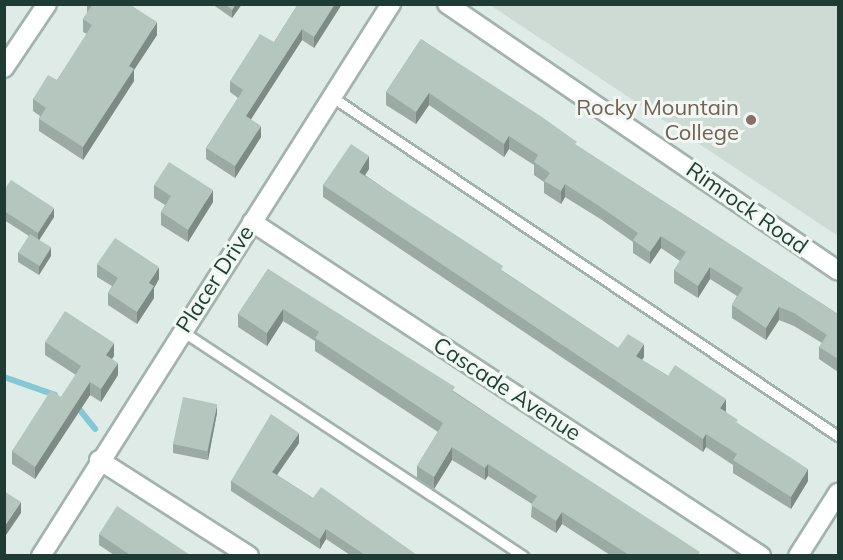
<!DOCTYPE html>
<html>
<head>
<meta charset="utf-8">
<style>
  body { margin:0 }
  #map { position:relative; width:843px; height:560px; overflow:hidden; background:#dfebe6; font-family:Mulish,sans-serif }
  div>[style] { position:absolute }
  .built>* { inset:0; background:#cddbd4 }
  .stream>* { height:6px; margin:-3px; padding:0 3px; transform-origin:3px; border-radius:3px; background:#82c9d5 }
  .roads { filter:drop-shadow(2px 0 #a2b3ad) drop-shadow(-2px 0 #a2b3ad) drop-shadow(0 2px #a2b3ad) drop-shadow(0 -2px #a2b3ad) }
  .lane>* { height:9px; margin:-4.5px; padding:0 4.5px; transform-origin:4.5px; border-radius:4.5px; background:#fff }
  .street>* { height:18px; margin:-9px; padding:0 9px; transform-origin:9px; border-radius:9px; background:#fff }
  .secondary>* { height:18px; margin:-9px; padding:0 9px; transform-origin:9px; border-radius:9px; background:#fff }
  .wall>* { inset:0; background:#9baaa3 }
  .shaded-wall>* { inset:0; background:#7e8b85 }
  .building>* { inset:0; background:#b4c6be; transform-origin:0 0 }
  .dots>* { width:16px; height:16px; translate:-50% -50%; box-sizing:border-box; border:3px solid #eff8f3; border-radius:50% }
  span { translate:-50% -50%; white-space:nowrap; text-align:center; line-height:1.15; -webkit-text-stroke:6px #eff8f3; paint-order:stroke }
  .education-label { font-size:22px; color:#785e54 }
  .right { translate:-100% -50%; text-align:right }
  .street-label { font-size:22px; color:#1f3c34 }
  .frame { position:absolute; inset:0; border:6px solid #1f3c34; pointer-events:none }
</style>
</head>
<body>
<div id="map">
  <div class="built">
    <div style="clip-path:polygon(490px 5px,838px 5px,838px 236px)"></div>
  </div>
  <div class="stream">
    <div style="left:4px;top:377px;width:54px;rotate:19.4deg"></div>
    <div style="left:75px;top:404px;width:32px;rotate:51deg"></div>
  </div>
  <div class="roads">
    <div class="lane">
      <div style="left:332px;top:97px;width:609px;rotate:33.82deg"></div>
      <div style="left:182px;top:331px;width:409px;rotate:33.4deg"></div>
    </div>
    <div class="street">
      <div style="left:4px;top:68px;width:77px;rotate:-56.1deg"></div>
      <div style="left:252px;top:222px;width:609px;rotate:33.27deg"></div>
      <div style="left:99px;top:460px;width:178px;rotate:32.6deg"></div>
      <div style="left:41px;top:556px;width:654px;rotate:-57.62deg"></div>
      <div style="left:798px;top:556px;width:75px;rotate:-57.6deg"></div>
    </div>
    <div class="secondary">
      <div style="left:447px;top:4px;width:473px;rotate:34.3deg"></div>
    </div>
  </div>
  <div class="wall">
    <div style="clip-path:polygon(87px 4px,130px 4px,157px 35px,134px 70px,134px 81px,83px 160px,39px 131px,39px 119px,40px 116px,33px 111px,33px 99px,57px 80px,87px 34px,83px 32px,83px 19px,87px 13px)"></div>
    <div style="clip-path:polygon(212px 4px,242px 4px,232px 18px)"></div>
    <div style="clip-path:polygon(298px 4px,342px 4px,314px 48px,302px 40px,251px 119px,261px 137px,235px 178px,206px 159px,206px 148px,238px 98px,230px 92px,230px 81px,274px 42px)"></div>
    <div style="clip-path:polygon(421px 39px,577px 146px,838px 314px,838px 372px,819px 359px,819px 347px,822px 343px,794px 326px,779px 320px,766px 340px,732px 318px,732px 305px,737px 296px,710px 279px,698px 298px,674px 283px,674px 270px,680px 261px,661px 248px,650px 264px,633px 253px,633px 242px,602px 220px,565px 197px,561px 204px,544px 193px,544px 182px,534px 175px,534px 165px,509px 149px,504px 157px,429px 105px,416px 124px,386px 105px,386px 92px)"></div>
    <div style="clip-path:polygon(369px 169px,365px 175px,503px 271px,618px 348px,644px 357px,642px 360px,726px 411px,725px 412px,738px 424px,808px 481px,791px 509px,733px 473px,733px 465px,706px 447px,703px 452px,323px 197px,323px 185px)"></div>
    <div style="clip-path:polygon(154px 185px,213px 202px,188px 242px,161px 225px,161px 212px,165px 205px,154px 198px)"></div>
    <div style="clip-path:polygon(4px 190px,54px 217px,39px 240px,51px 256px,39px 275px,18px 262px,18px 253px,29px 236px,4px 220px)"></div>
    <div style="clip-path:polygon(97px 264px,159px 279px,154px 288px,154px 298px,137px 324px,108px 305px,108px 293px,112px 286px,97px 277px)"></div>
    <div style="clip-path:polygon(268px 269px,455px 392px,700px 555px,610px 555px,562px 524px,556px 533px,531px 517px,532px 504px,488px 476px,485px 480px,452px 460px,434px 489px,417px 478px,417px 466px,438px 432px,315px 351px,315px 341px,283px 321px,267px 346px,238px 327px,238px 314px)"></div>
    <div style="clip-path:polygon(45px 342px,114px 356px,112px 359px,118px 375px,101px 402px,90px 395px,35px 479px,12px 464px,12px 451px,61px 397px,76px 375px,45px 355px)"></div>
    <div style="clip-path:polygon(217px 413px,208px 460px,173px 453px,173px 444px)"></div>
    <div style="clip-path:polygon(299px 443px,277px 475px,313px 498px,417px 555px,350px 555px,326px 539px,320px 549px,231px 491px,231px 481px)"></div>
    <div style="clip-path:polygon(99px 534px,190px 555px,114px 555px,99px 545px)"></div>
  </div>
  <div class="shaded-wall">
    <div style="clip-path:polygon(236px 4px,242px 4px,232px 18px,232px 10px)"></div>
    <div style="clip-path:polygon(335px 4px,342px 4px,314px 48px,314px 37px)"></div>
    <div style="clip-path:polygon(157px 22px,157px 35px,134px 70px,134px 81px,83px 160px,83px 147px,129px 66px)"></div>
    <div style="clip-path:polygon(302px 29px,302px 40px,246px 127px,246px 116px)"></div>
    <div style="clip-path:polygon(429px 93px,429px 105px,416px 124px,416px 112px)"></div>
    <div style="clip-path:polygon(261px 126px,261px 137px,235px 178px,235px 166px)"></div>
    <div style="clip-path:polygon(509px 136px,509px 149px,504px 157px,504px 144px)"></div>
    <div style="clip-path:polygon(369px 156px,369px 169px,359px 184px,359px 172px)"></div>
    <div style="clip-path:polygon(565px 184px,565px 197px,561px 204px,561px 191px)"></div>
    <div style="clip-path:polygon(213px 190px,213px 202px,188px 242px,188px 230px)"></div>
    <div style="clip-path:polygon(54px 208px,54px 217px,38px 242px,38px 233px)"></div>
    <div style="clip-path:polygon(661px 236px,661px 248px,650px 264px,650px 252px)"></div>
    <div style="clip-path:polygon(51px 247px,51px 256px,39px 275px,39px 267px)"></div>
    <div style="clip-path:polygon(159px 267px,159px 279px,154px 288px,154px 298px,137px 324px,137px 312px,149px 283px)"></div>
    <div style="clip-path:polygon(710px 267px,710px 279px,698px 298px,698px 286px)"></div>
    <div style="clip-path:polygon(779px 307px,779px 320px,766px 340px,766px 328px)"></div>
    <div style="clip-path:polygon(283px 309px,283px 321px,267px 346px,267px 333px)"></div>
    <div style="clip-path:polygon(114px 343px,114px 356px,106px 367px,106px 355px)"></div>
    <div style="clip-path:polygon(644px 344px,644px 357px,636px 368px,636px 356px)"></div>
    <div style="clip-path:polygon(118px 363px,118px 375px,101px 402px,101px 389px)"></div>
    <div style="clip-path:polygon(90px 382px,90px 395px,35px 479px,35px 467px)"></div>
    <div style="clip-path:polygon(726px 399px,726px 411px,720px 421px,720px 408px)"></div>
    <div style="clip-path:polygon(217px 404px,217px 413px,208px 460px,208px 451px)"></div>
    <div style="clip-path:polygon(299px 433px,299px 443px,272px 482px,272px 472px)"></div>
    <div style="clip-path:polygon(706px 434px,706px 447px,703px 452px,703px 439px)"></div>
    <div style="clip-path:polygon(452px 447px,452px 460px,434px 489px,434px 477px)"></div>
    <div style="clip-path:polygon(488px 464px,488px 476px,485px 480px,485px 468px)"></div>
    <div style="clip-path:polygon(808px 469px,808px 481px,791px 509px,791px 497px)"></div>
    <div style="clip-path:polygon(21px 502px,21px 513px,4px 538px,4px 527px)"></div>
    <div style="clip-path:polygon(562px 512px,562px 524px,556px 533px,556px 521px)"></div>
    <div style="clip-path:polygon(326px 529px,326px 539px,320px 549px,320px 539px)"></div>
  </div>
  <div class="building">
    <div style="clip-path:polygon(91px 4px,129px 4px,157px 22px,129px 66px,134px 69px,83px 147px,39px 119px,46px 108px,33px 99px,48px 75px,57px 80px,92px 25px,83px 19px,92px 5px)"></div>
    <div style="clip-path:polygon(225px 4px,236px 4px,232px 10px)"></div>
    <div style="clip-path:polygon(298px 4px,335px 4px,314px 37px,302px 29px,246px 116px,261px 126px,235px 166px,206px 148px,243px 90px,230px 81px,260px 34px,274px 42px)"></div>
    <div style="clip-path:polygon(421px 39px,542px 117px,577px 142px,575px 144px,838px 314px,838px 359px,819px 347px,827px 335px,794px 313px,779px 307px,766px 328px,732px 305px,743px 288px,710px 267px,698px 286px,674px 270px,686px 252px,661px 236px,650px 252px,633px 240px,638px 233px,602px 208px,565px 184px,561px 191px,544px 181px,550px 173px,534px 162px,538px 155px,509px 136px,504px 144px,429px 93px,416px 112px,386px 92px)"></div>
    <div style="clip-path:polygon(351px 144px,369px 156px,359px 172px,503px 266px,501px 270px,618px 348px,628px 334px,644px 344px,636px 356px,668px 376px,675px 365px,726px 399px,720px 408px,738px 420px,736px 422px,808px 469px,791px 497px,733px 460px,737px 454px,706px 434px,703px 439px,323px 185px)"></div>
    <div style="clip-path:polygon(169px 162px,213px 190px,188px 230px,161px 212px,171px 196px,154px 185px)"></div>
    <div style="clip-path:polygon(11px 180px,54px 208px,38px 233px,4px 211px,4px 190px)"></div>
    <div style="left:30px;top:234px;width:25px;height:22px;rotate:32deg"></div>
    <div style="clip-path:polygon(115px 238px,159px 267px,149px 283px,154px 286px,137px 312px,108px 293px,118px 278px,97px 264px)"></div>
    <div style="clip-path:polygon(268px 269px,455px 387px,452px 391px,700px 552px,698px 555px,629px 555px,562px 512px,556px 521px,531px 505px,537px 496px,488px 464px,485px 468px,452px 447px,434px 477px,417px 466px,443px 423px,315px 338px,319px 332px,283px 309px,267px 333px,238px 314px)"></div>
    <div style="clip-path:polygon(65px 311px,114px 343px,106px 355px,118px 363px,101px 389px,90px 382px,35px 467px,12px 451px,51px 390px,61px 397px,81px 366px,45px 342px)"></div>
    <div style="left:183px;top:397px;width:35px;height:48px;rotate:12deg"></div>
    <div style="clip-path:polygon(271px 414px,299px 433px,272px 472px,313px 498px,321px 487px,417px 555px,365px 555px,326px 529px,320px 539px,231px 481px)"></div>
    <div style="clip-path:polygon(4px 491px,21px 502px,4px 527px)"></div>
    <div style="clip-path:polygon(117px 506px,190px 555px,130px 555px,99px 534px)"></div>
  </div>
  <div class="dots">
    <div style="left:751px;top:120px;background:#8d6e63"></div>
  </div>
  <div class="education-label">
    <span class="right" style="left:739px;top:120px">Rocky Mountain<br>College</span>
  </div>
  <div class="street-label">
    <span style="left:747px;top:208px;rotate:35deg">Rimrock Road</span>
    <span style="left:215px;top:279px;rotate:-57deg">Placer Drive</span>
    <span style="left:507px;top:389px;rotate:33deg">Cascade Avenue</span>
  </div>
  <div class="frame"></div>
</div>
</body>
</html>
